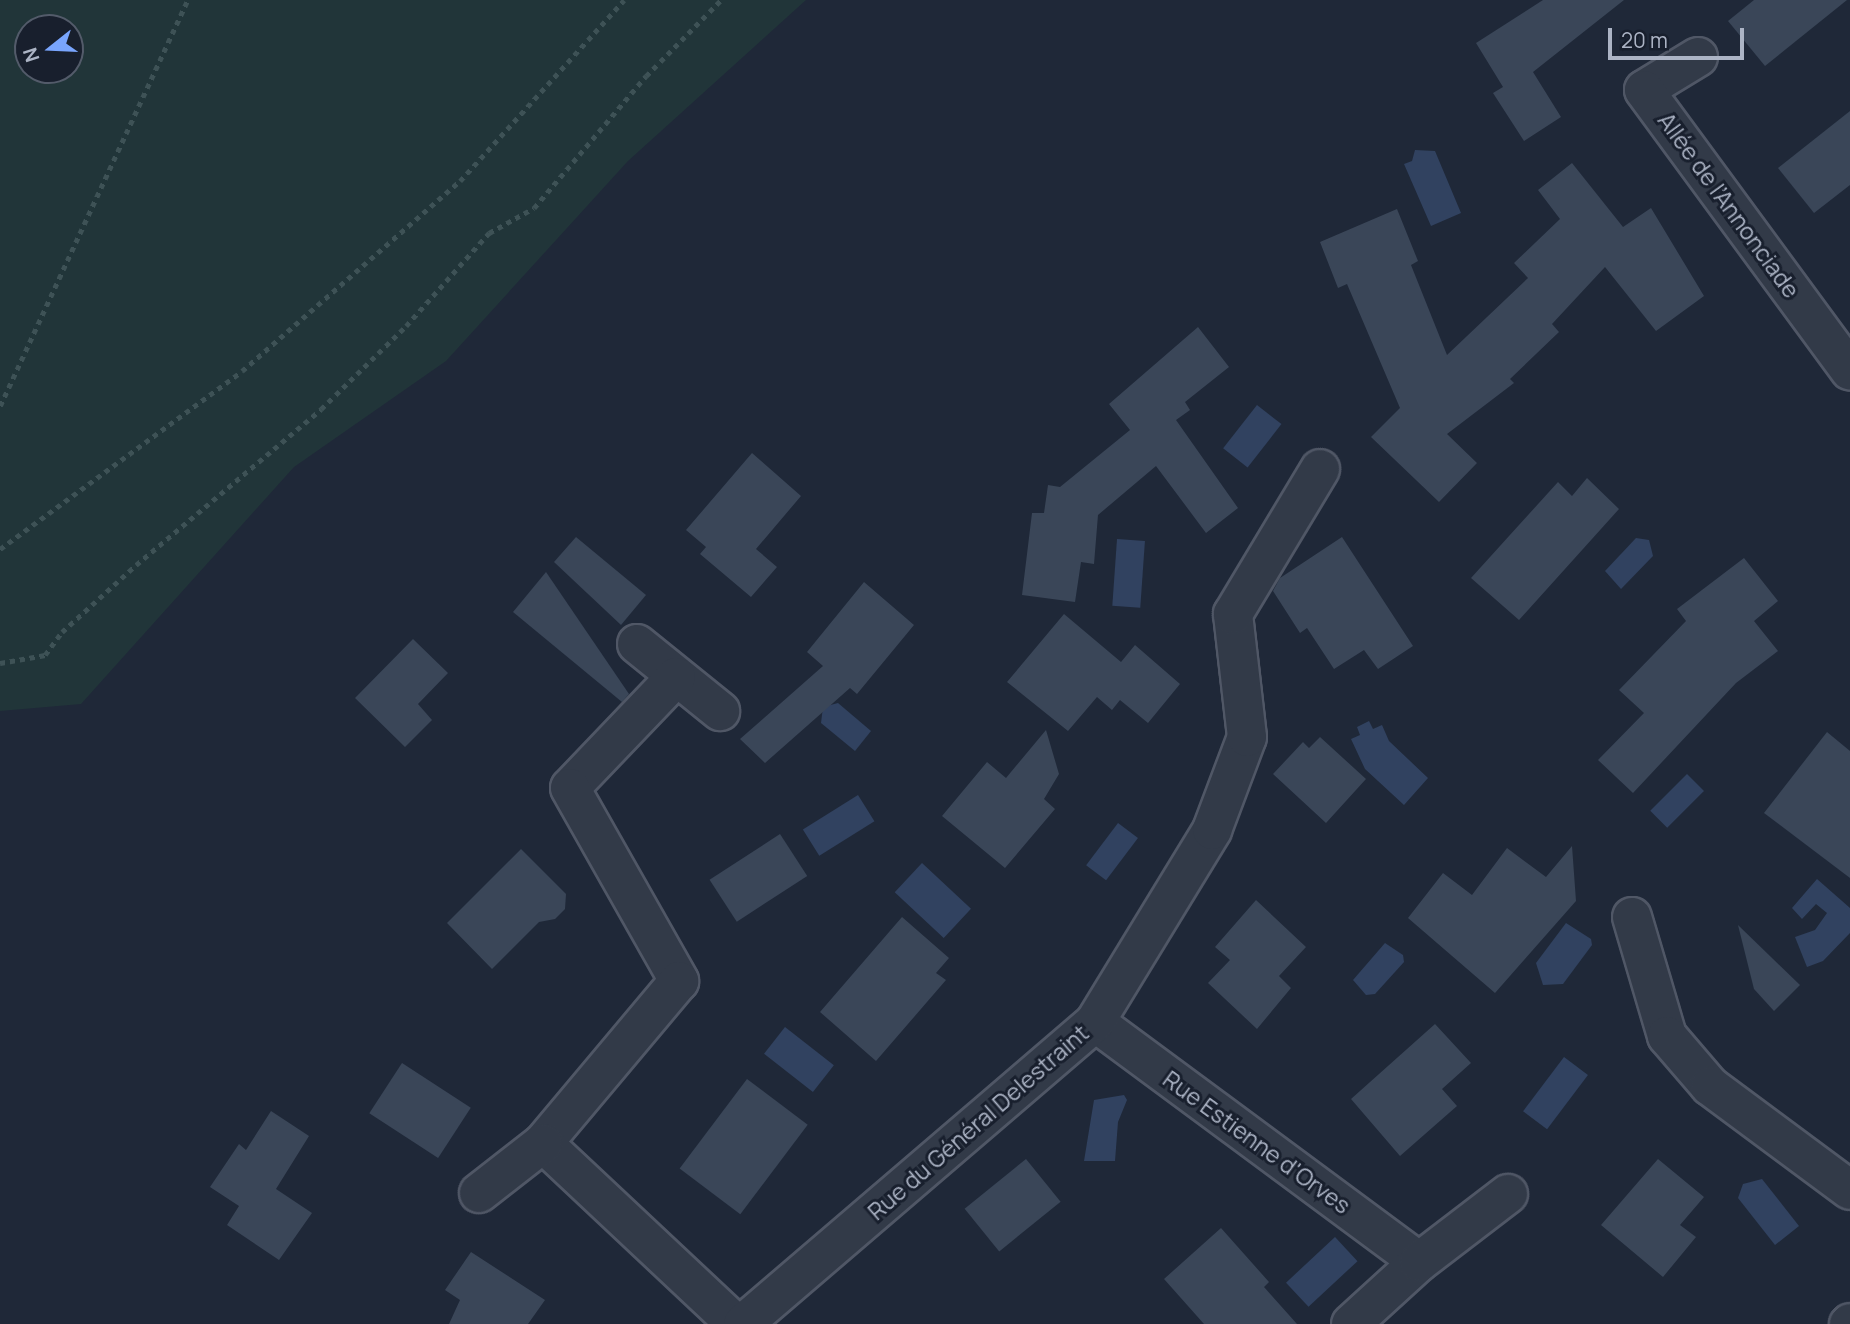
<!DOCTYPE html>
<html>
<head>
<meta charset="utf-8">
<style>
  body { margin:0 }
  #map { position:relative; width:1850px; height:1324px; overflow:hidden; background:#1f2838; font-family:Manrope,sans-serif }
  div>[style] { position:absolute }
  .green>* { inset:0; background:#213539 }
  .water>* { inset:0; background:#314260; transform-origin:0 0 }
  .building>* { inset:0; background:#3a4658; transform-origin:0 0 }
  .path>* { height:4.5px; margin-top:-2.25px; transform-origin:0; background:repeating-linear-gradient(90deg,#3e5256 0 5px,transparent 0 10px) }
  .roads { filter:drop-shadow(2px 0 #505766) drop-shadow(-2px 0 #505766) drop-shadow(0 2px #505766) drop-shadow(0 -2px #505766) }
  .minor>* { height:38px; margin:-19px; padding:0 19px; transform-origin:19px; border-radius:19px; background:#323a48 }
  .tertiary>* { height:38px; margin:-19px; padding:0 19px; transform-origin:19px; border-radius:19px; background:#323a48 }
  span { translate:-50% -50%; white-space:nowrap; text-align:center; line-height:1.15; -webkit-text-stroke:6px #181f2d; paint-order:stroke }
  .street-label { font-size:23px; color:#acb4c5 }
  .north { position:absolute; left:14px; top:14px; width:70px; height:70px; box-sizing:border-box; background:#181f2d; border:2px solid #535b6a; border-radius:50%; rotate:252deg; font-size:19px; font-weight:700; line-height:28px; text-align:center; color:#acb4c5 }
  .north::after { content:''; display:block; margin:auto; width:24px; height:32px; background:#79a5fd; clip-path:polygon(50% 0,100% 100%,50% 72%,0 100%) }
  .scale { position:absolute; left:1608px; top:28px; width:136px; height:32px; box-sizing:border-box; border:4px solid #acb4c5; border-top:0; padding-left:9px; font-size:21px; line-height:24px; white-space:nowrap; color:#acb4c5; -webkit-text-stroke:5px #181f2d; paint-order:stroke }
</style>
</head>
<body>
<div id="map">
  <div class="green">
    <div style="clip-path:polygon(evenodd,0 0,806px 0,628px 161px,446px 361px,294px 467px,81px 704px,0 711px,0 0,28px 28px,70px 28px,70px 70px,28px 70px,28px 28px)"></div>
  </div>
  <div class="water">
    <div style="clip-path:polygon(1415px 150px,1435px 151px,1461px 213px,1431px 226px,1404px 164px,1412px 161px)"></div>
    <div style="left:1257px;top:405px;width:31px;height:55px;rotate:38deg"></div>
    <div style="clip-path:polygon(1636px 538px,1649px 540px,1653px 556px,1621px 589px,1605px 571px)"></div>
    <div style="left:1117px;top:539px;width:28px;height:67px;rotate:4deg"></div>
    <div style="clip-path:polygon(838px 703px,871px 731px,855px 751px,821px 723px,823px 707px)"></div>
    <div style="clip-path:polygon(1369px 721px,1373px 729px,1382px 725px,1389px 741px,1428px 778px,1404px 805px,1365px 769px,1351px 739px,1360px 735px,1357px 727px)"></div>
    <div style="left:1687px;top:774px;width:24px;height:52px;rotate:45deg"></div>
    <div style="left:858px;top:795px;width:31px;height:65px;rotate:58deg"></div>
    <div style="left:1118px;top:823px;width:25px;height:53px;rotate:37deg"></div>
    <div style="left:922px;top:863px;width:67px;height:40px;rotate:43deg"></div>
    <div style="clip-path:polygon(1817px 879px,1850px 908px,1850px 933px,1823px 961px,1807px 967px,1795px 937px,1815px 930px,1827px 913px,1816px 904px,1802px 919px,1792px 908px)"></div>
    <div style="clip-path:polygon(1566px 923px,1591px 939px,1592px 945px,1563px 984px,1543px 985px,1536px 963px)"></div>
    <div style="clip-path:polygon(1385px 943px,1403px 955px,1404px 962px,1375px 994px,1366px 995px,1353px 980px)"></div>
    <div style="left:785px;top:1027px;width:62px;height:34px;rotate:38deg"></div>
    <div style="left:1564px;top:1057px;width:30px;height:68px;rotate:37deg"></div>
    <div style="clip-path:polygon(1124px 1095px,1127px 1100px,1118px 1122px,1115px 1161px,1084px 1161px,1094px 1100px)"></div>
    <div style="clip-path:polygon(1762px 1179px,1799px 1226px,1775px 1245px,1738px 1198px,1743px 1184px)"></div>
    <div style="left:1335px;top:1237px;width:33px;height:67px;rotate:47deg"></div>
  </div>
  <div class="building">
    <div style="clip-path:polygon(1543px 0,1624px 0,1533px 72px,1561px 117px,1524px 141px,1493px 93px,1503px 87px,1476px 43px)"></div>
    <div style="clip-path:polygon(1754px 0,1847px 0,1765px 66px,1728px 21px)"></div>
    <div style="clip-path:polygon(1850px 111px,1850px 185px,1814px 213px,1778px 168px)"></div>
    <div style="clip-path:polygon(1572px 163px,1623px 227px,1651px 208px,1704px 296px,1656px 331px,1605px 267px,1552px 324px,1559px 332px,1510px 379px,1514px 383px,1447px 434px,1477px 463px,1439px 502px,1371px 437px,1400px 408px,1347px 284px,1338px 288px,1320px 242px,1397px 209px,1418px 261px,1411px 265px,1447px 355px,1528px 278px,1514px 263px,1560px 219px,1538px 190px)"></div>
    <div style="clip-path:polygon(1198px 327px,1229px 367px,1185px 402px,1190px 410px,1176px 420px,1238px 508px,1206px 533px,1156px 466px,1098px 515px,1094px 564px,1081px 562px,1075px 602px,1022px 595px,1032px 513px,1044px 513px,1048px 485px,1060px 487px,1130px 430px,1109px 404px)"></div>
    <div style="clip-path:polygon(752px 453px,801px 496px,756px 549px,777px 567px,751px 597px,700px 554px,706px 547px,686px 530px)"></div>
    <div style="clip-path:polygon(1587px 478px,1619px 509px,1519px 620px,1471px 578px,1558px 482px,1572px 496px)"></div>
    <div style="clip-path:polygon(576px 537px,646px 595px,621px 625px,554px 562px)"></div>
    <div style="clip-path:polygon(1342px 537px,1413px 646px,1378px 669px,1364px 650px,1334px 669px,1307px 628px,1300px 633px,1273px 591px,1280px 578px)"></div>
    <div style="clip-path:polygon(1744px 558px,1778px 601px,1754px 621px,1778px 651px,1736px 683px,1633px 793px,1598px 760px,1644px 713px,1619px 690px,1686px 621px,1677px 609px)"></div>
    <div style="clip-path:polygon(546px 572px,629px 694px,622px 702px,513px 612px)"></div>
    <div style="clip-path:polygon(864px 582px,914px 625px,857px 694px,850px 688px,765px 763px,740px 739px,823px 666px,807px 652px)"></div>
    <div style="clip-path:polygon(1064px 614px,1121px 662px,1135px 645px,1180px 684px,1148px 723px,1120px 700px,1112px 710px,1097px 697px,1068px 731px,1007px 682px)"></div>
    <div style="clip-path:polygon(413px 639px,448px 673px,418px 704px,432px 720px,405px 747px,355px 698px)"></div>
    <div style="clip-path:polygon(1046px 730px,1059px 774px,1044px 799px,1055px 809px,1005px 868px,942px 816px,987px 762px,1006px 778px)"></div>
    <div style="clip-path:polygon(1827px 732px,1850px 751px,1850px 878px,1764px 813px)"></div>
    <div style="clip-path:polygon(1320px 737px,1366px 779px,1326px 823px,1273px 774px,1303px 742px,1309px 748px)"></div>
    <div style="left:780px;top:834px;width:50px;height:84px;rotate:57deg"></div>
    <div style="clip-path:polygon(1572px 846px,1576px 901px,1495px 993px,1408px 918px,1443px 873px,1472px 895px,1507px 848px,1546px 877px)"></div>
    <div style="clip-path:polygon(521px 849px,566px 894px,565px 909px,555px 919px,539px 922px,492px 969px,447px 923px)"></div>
    <div style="clip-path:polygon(1256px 900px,1306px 947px,1279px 976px,1291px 988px,1257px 1029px,1208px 983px,1230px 960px,1215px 947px)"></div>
    <div style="clip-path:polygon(902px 917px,949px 958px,936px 973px,946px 980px,876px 1061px,820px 1012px)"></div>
    <div style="clip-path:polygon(1738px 925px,1800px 985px,1774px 1011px,1754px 989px)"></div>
    <div style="clip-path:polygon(1435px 1024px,1471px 1063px,1442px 1089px,1457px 1106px,1400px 1156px,1351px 1099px)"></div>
    <div style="left:402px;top:1063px;width:82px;height:60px;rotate:33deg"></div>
    <div style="left:747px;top:1079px;width:76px;height:112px;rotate:37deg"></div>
    <div style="clip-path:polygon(271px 1111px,309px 1136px,276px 1189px,312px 1213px,279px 1260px,227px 1225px,239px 1206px,210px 1187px,239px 1144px,246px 1150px)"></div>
    <div style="left:1026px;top:1159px;width:55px;height:79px;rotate:51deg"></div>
    <div style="clip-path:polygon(1658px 1159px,1704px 1197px,1680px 1225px,1696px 1237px,1663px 1277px,1601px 1225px)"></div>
    <div style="clip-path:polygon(1221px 1228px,1269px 1282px,1264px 1287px,1297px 1324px,1204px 1324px,1164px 1279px)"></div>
    <div style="clip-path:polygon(471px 1252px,545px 1300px,528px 1324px,449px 1324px,460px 1300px,445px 1290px)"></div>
  </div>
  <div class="path">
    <div style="left:0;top:406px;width:447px;rotate:-65.2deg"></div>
    <div style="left:0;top:549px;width:300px;rotate:-36.3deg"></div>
    <div style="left:242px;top:371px;width:289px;rotate:-41.1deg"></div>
    <div style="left:460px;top:181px;width:244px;rotate:-47.8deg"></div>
    <div style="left:0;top:663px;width:46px;rotate:-10.1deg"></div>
    <div style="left:45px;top:655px;width:29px;rotate:-54deg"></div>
    <div style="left:62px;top:632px;width:100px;rotate:-42.2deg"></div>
    <div style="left:136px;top:565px;width:242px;rotate:-40.1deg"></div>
    <div style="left:321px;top:409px;width:119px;rotate:-44.3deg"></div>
    <div style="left:406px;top:326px;width:125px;rotate:-48.3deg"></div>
    <div style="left:489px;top:233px;width:51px;rotate:-29.1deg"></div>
    <div style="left:534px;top:208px;width:173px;rotate:-49.7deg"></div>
    <div style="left:646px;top:76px;width:107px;rotate:-45.4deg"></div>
  </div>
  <div class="roads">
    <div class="minor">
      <div style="left:1698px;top:57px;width:63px;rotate:148.6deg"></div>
      <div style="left:1644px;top:90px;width:348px;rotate:53.7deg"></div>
      <div style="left:637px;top:644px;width:107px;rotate:38.9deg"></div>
      <div style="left:676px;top:677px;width:153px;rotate:133.7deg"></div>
      <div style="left:570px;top:788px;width:222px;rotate:60.5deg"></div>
      <div style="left:679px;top:981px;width:212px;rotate:130deg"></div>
      <div style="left:543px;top:1143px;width:265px;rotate:43.2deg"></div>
      <div style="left:1632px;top:917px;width:124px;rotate:73.6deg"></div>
      <div style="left:1667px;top:1036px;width:66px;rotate:49.3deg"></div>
      <div style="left:1710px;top:1086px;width:174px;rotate:36.6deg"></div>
      <div style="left:1095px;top:1022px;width:403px;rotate:36.5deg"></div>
      <div style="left:1419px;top:1262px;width:92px;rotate:137.6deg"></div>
      <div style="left:479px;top:1193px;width:81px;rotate:-38deg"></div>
      <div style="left:1419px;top:1262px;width:112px;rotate:-37.4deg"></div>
      <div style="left:743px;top:1324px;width:464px;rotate:-40.6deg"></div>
      <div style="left:1095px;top:1022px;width:225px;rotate:-58.6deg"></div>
      <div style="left:1212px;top:830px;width:99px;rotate:-69.4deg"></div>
      <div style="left:1247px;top:737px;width:124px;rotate:-96.5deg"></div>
      <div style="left:1233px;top:614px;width:169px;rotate:-59deg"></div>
    </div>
    <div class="tertiary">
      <div style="left:1849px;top:1324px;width:1px;rotate:-45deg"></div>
    </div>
  </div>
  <div class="street-label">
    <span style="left:1729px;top:205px;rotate:54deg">Allée de l’Annonciade</span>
    <span style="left:978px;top:1122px;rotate:-41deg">Rue du Général Delestraint</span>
    <span style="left:1257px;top:1142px;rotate:36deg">Rue Estienne d'Orves</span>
  </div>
  <div class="north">N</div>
  <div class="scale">20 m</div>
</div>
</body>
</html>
